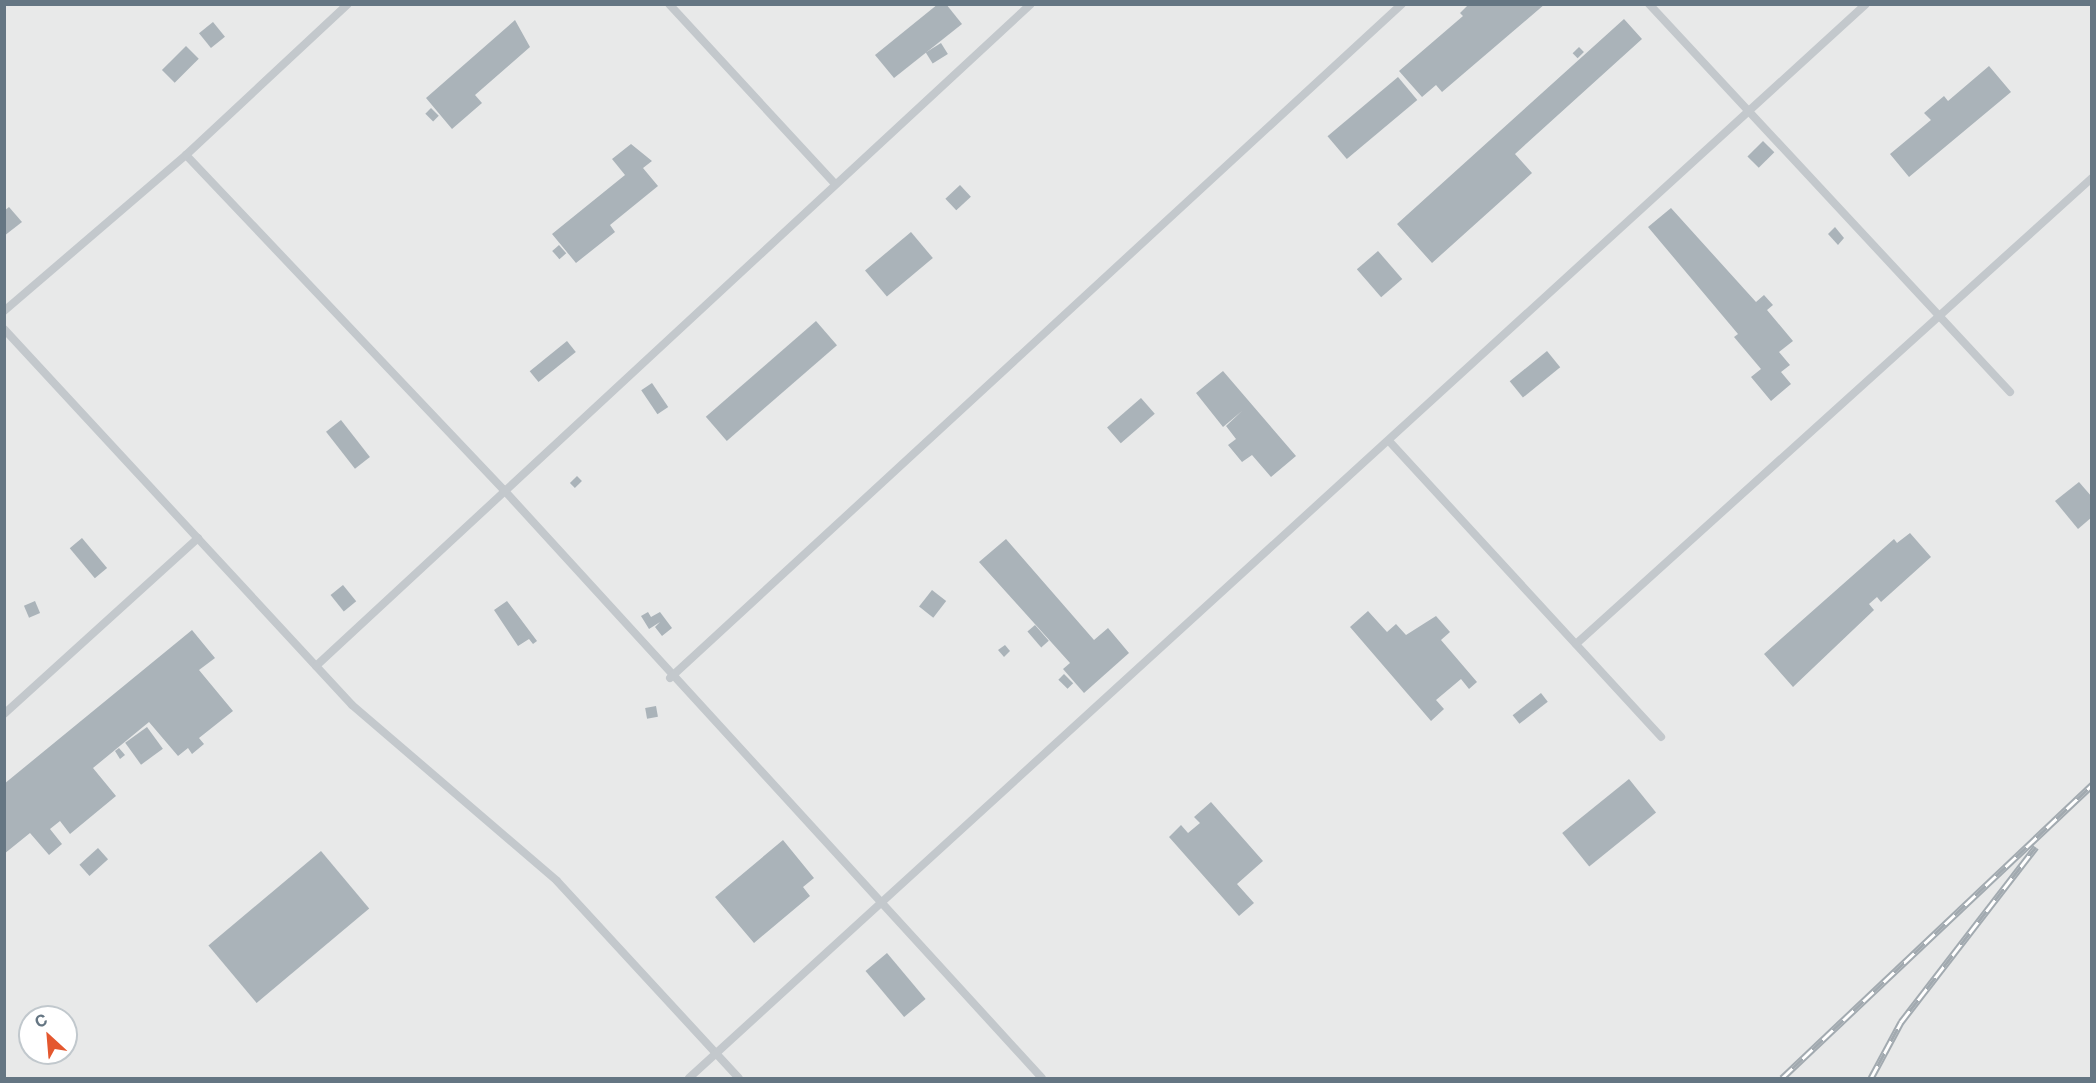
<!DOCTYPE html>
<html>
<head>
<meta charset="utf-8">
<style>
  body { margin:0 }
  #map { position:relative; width:2096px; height:1083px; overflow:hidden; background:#fafaf8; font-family:Inter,sans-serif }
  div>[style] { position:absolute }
  .built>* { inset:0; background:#e8e9e9 }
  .building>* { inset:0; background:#aab3b9; transform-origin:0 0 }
  .lane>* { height:8px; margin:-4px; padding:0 4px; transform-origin:4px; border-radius:4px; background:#c3c8cc }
  .rail>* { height:7px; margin-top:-3.5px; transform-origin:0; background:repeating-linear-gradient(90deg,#fff 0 14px,#a2aab0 0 28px); box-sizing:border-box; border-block:2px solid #a2aab0 }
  span { translate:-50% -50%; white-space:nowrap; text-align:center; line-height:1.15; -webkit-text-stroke:6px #fff; paint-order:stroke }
  .frame { position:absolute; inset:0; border:6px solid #657683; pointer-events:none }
  .north { position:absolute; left:18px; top:1005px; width:60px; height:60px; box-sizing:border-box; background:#fff; border:2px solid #c1c8cd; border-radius:50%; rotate:334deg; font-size:16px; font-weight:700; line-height:24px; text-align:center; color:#657683 }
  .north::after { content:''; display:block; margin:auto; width:21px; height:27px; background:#e4572e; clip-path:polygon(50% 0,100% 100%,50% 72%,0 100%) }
</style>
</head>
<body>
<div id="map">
  <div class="built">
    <div style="clip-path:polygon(evenodd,5px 5px,2091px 5px,2091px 1078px,5px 1078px,5px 5px,30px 1017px,66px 1017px,66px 1053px,30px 1053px,30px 1017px)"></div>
  </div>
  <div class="building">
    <div style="clip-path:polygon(938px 4px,946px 4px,962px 24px,894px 78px,875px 55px)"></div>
    <div style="clip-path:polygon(1469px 4px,1545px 4px,1442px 92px,1436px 85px,1422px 97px,1399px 71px,1463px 16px,1460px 13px)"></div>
    <div style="clip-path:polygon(1624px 19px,1642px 39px,1515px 154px,1532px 173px,1432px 263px,1397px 224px)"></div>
    <div style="clip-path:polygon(515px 20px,530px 47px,475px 95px,482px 103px,452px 129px,426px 98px)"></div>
    <div style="left:213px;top:22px;width:19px;height:18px;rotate:51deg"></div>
    <div style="left:941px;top:43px;width:13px;height:18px;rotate:58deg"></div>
    <div style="left:186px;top:46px;width:18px;height:34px;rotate:45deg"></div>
    <div style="left:1579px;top:47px;width:7px;height:9px;rotate:45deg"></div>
    <div style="clip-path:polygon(1989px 66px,2011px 92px,1909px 177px,1890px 154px,1931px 120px,1924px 113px,1944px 96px,1948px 101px)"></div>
    <div style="left:1398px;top:77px;width:30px;height:92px;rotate:50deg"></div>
    <div style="left:431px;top:108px;width:11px;height:8px;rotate:45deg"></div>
    <div style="left:1763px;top:141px;width:16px;height:22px;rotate:45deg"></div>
    <div style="clip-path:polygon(631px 144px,652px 161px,643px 168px,658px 186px,610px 225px,615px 232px,576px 263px,552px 234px,625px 175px,612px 159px)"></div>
    <div style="left:960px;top:185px;width:16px;height:20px;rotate:47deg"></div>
    <div style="clip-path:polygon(9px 207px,22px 222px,4px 236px,4px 211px)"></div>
    <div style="clip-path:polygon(1671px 208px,1756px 302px,1764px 295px,1773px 305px,1767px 310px,1793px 341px,1779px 352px,1790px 365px,1781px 372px,1791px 384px,1771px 401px,1751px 377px,1761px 369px,1734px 337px,1738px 334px,1648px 227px)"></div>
    <div style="clip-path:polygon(1835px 227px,1844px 238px,1838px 245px,1828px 234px)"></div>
    <div style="left:911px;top:232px;width:34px;height:60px;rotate:50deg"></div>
    <div style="left:559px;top:245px;width:11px;height:9px;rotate:49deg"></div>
    <div style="left:1378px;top:251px;width:37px;height:28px;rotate:49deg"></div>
    <div style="left:816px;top:321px;width:32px;height:146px;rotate:49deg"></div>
    <div style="left:567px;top:341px;width:14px;height:48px;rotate:51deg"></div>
    <div style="left:1547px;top:351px;width:21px;height:48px;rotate:51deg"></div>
    <div style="clip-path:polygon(1223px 371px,1296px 456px,1271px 477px,1252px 455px,1242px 462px,1228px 445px,1236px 439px,1226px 426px,1242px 411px,1223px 427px,1196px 393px)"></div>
    <div style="left:652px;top:383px;width:29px;height:13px;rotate:56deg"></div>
    <div style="left:1141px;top:398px;width:21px;height:45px;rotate:49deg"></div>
    <div style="left:341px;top:420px;width:47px;height:19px;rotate:52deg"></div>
    <div style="left:577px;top:476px;width:7px;height:10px;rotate:45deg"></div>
    <div style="clip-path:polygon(2079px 482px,2092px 497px,2092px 517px,2078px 529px,2055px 501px)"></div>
    <div style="clip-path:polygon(1910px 533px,1931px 557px,1881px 602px,1877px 597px,1869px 604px,1874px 610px,1793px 687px,1764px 654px,1894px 539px,1897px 543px)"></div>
    <div style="left:82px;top:538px;width:39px;height:16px;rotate:50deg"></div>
    <div style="clip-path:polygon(1006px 539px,1094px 640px,1108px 628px,1129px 653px,1084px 693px,1063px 669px,1070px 663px,979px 562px)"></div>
    <div style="left:343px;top:585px;width:21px;height:16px;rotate:51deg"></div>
    <div style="left:932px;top:590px;width:18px;height:21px;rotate:38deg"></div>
    <div style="left:35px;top:601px;width:13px;height:12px;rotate:67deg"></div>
    <div style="clip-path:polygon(507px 601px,537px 641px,533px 644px,529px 639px,518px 646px,494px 610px)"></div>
    <div style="clip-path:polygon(1368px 611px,1387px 632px,1396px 624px,1406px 635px,1436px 616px,1450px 632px,1441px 640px,1477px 682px,1469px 689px,1461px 679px,1436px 700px,1444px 709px,1431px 721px,1350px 627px)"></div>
    <div style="clip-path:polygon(648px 612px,651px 617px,660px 612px,672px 628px,662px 636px,655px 627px,660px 622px,649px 629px,641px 616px)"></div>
    <div style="left:1035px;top:625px;width:21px;height:10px;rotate:49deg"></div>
    <div style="clip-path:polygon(192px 630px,215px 658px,199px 670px,233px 711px,199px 738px,204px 744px,192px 754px,188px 748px,178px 756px,149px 722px,93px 768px,116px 796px,70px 834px,60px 821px,50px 829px,62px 844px,49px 855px,30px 833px,4px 854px,4px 784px)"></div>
    <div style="clip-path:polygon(1005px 645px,1010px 651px,1004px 657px,998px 650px)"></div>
    <div style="left:1064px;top:674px;width:13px;height:8px;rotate:45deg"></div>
    <div style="left:1541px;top:693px;width:11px;height:36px;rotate:52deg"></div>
    <div style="left:656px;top:706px;width:11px;height:11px;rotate:80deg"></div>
    <div style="left:147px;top:727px;width:27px;height:27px;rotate:54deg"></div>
    <div style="clip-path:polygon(119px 748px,125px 755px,120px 759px,115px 751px)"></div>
    <div style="left:1629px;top:779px;width:43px;height:86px;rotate:51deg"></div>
    <div style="clip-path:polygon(1211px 802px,1263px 861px,1237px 884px,1254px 903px,1239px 916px,1169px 837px,1181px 825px,1188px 833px,1200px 823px,1194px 817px)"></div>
    <div style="clip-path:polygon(783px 840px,814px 878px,803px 887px,810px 896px,754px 943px,715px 897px)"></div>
    <div style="left:98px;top:848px;width:15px;height:25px;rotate:48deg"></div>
    <div style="left:321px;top:851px;width:75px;height:147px;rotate:50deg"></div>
    <div style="left:887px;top:953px;width:60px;height:28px;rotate:50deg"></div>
  </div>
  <div class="lane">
    <div style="left:669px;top:4px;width:245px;rotate:47.3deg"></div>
    <div style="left:1649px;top:4px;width:530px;rotate:47.06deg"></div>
    <div style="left:186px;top:155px;width:460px;rotate:46.5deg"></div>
    <div style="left:503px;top:489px;width:798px;rotate:47.54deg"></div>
    <div style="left:4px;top:311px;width:240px;rotate:-40.6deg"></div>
    <div style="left:186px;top:155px;width:221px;rotate:-43deg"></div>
    <div style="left:4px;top:329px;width:512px;rotate:47.21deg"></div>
    <div style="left:352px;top:705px;width:270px;rotate:40.6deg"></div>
    <div style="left:557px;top:881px;width:268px;rotate:47.3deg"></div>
    <div style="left:1389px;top:441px;width:402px;rotate:47.4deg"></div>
    <div style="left:1576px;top:644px;width:695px;rotate:-42.09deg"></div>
    <div style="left:316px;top:666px;width:974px;rotate:-42.8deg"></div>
    <div style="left:670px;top:678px;width:995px;rotate:-42.64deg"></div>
    <div style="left:4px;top:714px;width:262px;rotate:-42.2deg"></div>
    <div style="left:689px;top:1078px;width:1593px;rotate:-42.38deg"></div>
  </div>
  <div class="rail">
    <div style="left:1782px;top:1078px;width:427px;rotate:-43.4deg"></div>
    <div style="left:1871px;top:1078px;width:64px;rotate:-61.8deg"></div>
    <div style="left:1901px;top:1022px;width:221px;rotate:-52.4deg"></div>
  </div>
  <div class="frame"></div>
  <div class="north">С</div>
</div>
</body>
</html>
